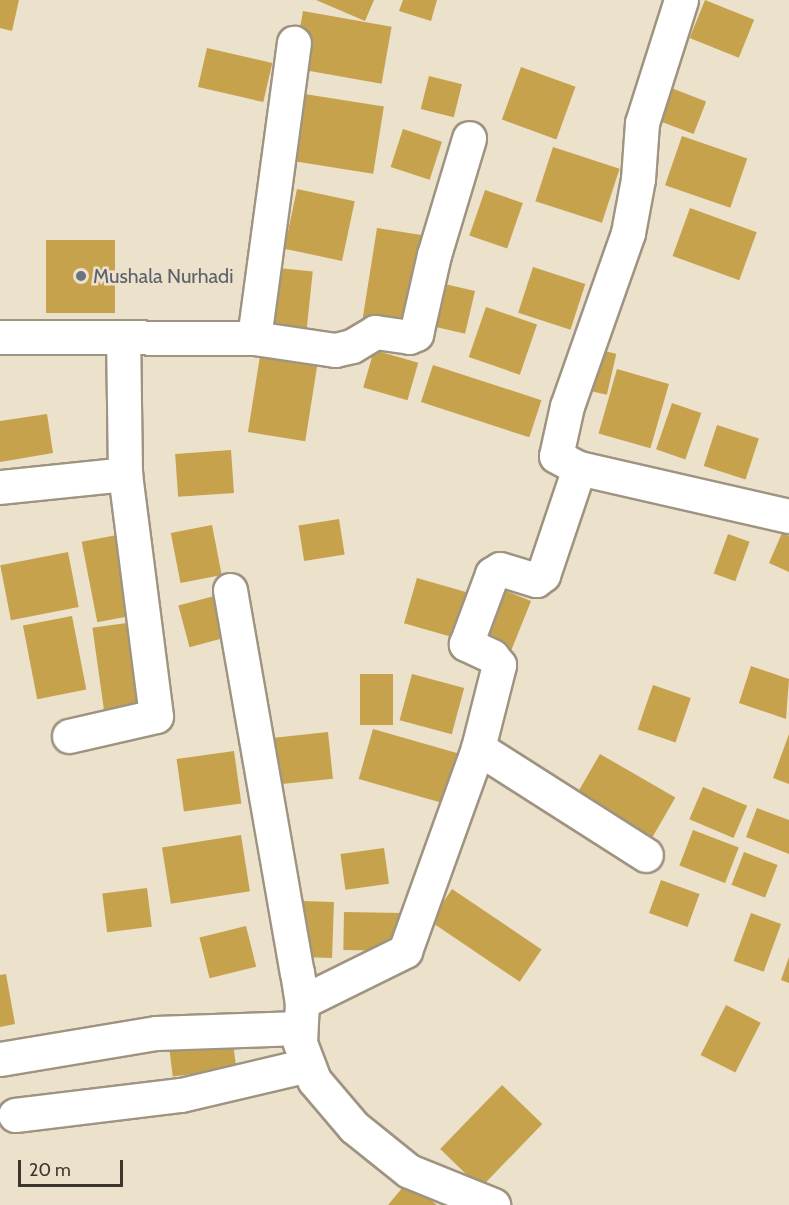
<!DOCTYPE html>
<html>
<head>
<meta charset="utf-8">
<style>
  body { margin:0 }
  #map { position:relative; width:789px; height:1205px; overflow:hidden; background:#ece1cb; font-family:Cabin,sans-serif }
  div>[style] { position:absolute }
  .building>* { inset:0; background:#c6a24d; transform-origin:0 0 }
  .roads { filter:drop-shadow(2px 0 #9e9480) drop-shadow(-2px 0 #9e9480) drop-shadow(0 2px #9e9480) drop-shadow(0 -2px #9e9480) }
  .minor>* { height:33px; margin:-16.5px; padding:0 16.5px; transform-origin:16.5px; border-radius:16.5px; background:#fff }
  .dots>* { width:16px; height:16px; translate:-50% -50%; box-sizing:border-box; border:3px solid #ece1cb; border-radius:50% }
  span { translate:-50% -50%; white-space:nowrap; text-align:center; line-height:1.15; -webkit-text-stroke:5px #ece1cb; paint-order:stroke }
  .worship-label { font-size:20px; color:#5b616d }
  .left { translate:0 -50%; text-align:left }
  .scale { position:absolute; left:18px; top:1160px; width:105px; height:27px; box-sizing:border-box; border:3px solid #3b372e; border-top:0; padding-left:8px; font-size:18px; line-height:21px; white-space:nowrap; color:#3b372e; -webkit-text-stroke:4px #ece1cb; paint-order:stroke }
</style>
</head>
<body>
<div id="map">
  <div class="building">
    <div style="clip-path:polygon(0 0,19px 0,12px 31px,0 28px)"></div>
    <div style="clip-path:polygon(316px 0,374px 0,365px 21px)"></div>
    <div style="clip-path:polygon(403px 0,437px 0,431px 21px,399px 11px)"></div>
    <div style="left:705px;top:0;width:53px;height:41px;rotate:22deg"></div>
    <div style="left:303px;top:11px;width:90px;height:58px;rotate:10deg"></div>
    <div style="left:207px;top:48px;width:67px;height:40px;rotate:13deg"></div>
    <div style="left:521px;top:67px;width:58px;height:56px;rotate:20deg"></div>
    <div style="left:429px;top:76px;width:34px;height:34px;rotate:14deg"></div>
    <div style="left:666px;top:86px;width:43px;height:35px;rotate:21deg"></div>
    <div style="left:292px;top:92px;width:93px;height:68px;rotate:9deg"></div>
    <div style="left:403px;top:129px;width:41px;height:40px;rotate:18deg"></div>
    <div style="left:682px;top:136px;width:69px;height:52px;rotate:19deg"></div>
    <div style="left:553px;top:147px;width:70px;height:57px;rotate:18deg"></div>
    <div style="left:297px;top:189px;width:59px;height:61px;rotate:12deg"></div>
    <div style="left:485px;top:190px;width:40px;height:48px;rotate:19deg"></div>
    <div style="left:690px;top:208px;width:71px;height:51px;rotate:20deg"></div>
    <div style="left:377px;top:228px;width:45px;height:98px;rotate:9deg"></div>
    <div style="left:46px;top:240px;width:69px;height:73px"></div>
    <div style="left:269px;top:267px;width:44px;height:57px;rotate:6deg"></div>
    <div style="left:533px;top:267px;width:55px;height:48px;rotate:18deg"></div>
    <div style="left:436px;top:282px;width:40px;height:44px;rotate:13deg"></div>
    <div style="left:486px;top:307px;width:54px;height:53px;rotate:19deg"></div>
    <div style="left:591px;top:348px;width:26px;height:42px;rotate:13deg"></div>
    <div style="left:374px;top:350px;width:46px;height:39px;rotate:16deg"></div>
    <div style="left:260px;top:356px;width:58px;height:77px;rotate:9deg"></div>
    <div style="left:433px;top:365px;width:114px;height:39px;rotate:18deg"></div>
    <div style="left:617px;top:369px;width:54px;height:67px;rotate:16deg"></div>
    <div style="left:672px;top:403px;width:31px;height:49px;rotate:19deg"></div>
    <div style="clip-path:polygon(47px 414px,53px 453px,0 462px,0 421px)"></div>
    <div style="left:717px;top:425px;width:44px;height:43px;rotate:18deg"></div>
    <div style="left:231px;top:450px;width:43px;height:56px;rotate:86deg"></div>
    <div style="left:339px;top:519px;width:36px;height:41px;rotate:81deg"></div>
    <div style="left:212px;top:525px;width:51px;height:42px;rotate:79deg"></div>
    <div style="clip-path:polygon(782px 533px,789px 536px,789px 572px,769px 563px)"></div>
    <div style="left:728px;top:534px;width:23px;height:42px;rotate:20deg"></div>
    <div style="left:117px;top:535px;width:82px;height:36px;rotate:79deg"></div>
    <div style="left:68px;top:552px;width:56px;height:69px;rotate:79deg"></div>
    <div style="left:417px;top:578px;width:59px;height:47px;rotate:16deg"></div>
    <div style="left:494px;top:586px;width:40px;height:53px;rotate:22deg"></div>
    <div style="left:218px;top:595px;width:43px;height:41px;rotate:75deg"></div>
    <div style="left:72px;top:616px;width:75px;height:50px;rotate:79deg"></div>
    <div style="left:134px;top:622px;width:87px;height:42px;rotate:82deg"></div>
    <div style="clip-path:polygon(751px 666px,789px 679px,786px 719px,739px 703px)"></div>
    <div style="left:393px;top:674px;width:51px;height:33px;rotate:90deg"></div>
    <div style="left:412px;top:674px;width:54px;height:48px;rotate:15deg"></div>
    <div style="left:653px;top:685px;width:40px;height:47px;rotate:19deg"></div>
    <div style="left:373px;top:729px;width:89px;height:52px;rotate:16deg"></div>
    <div style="left:328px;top:732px;width:47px;height:61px;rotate:84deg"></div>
    <div style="clip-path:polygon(789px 734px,789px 784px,773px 778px)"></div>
    <div style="left:234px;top:751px;width:53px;height:58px;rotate:82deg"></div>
    <div style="left:600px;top:754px;width:87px;height:48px;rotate:30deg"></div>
    <div style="left:703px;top:787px;width:48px;height:35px;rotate:23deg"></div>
    <div style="clip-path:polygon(757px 808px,789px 820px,789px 854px,746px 837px)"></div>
    <div style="left:693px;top:830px;width:49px;height:38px;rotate:21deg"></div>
    <div style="left:241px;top:835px;width:57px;height:80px;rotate:81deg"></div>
    <div style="left:384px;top:848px;width:36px;height:44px;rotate:82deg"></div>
    <div style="left:744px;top:852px;width:36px;height:35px;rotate:21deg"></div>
    <div style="left:661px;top:880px;width:41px;height:35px;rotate:20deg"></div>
    <div style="left:147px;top:888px;width:39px;height:45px;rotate:83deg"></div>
    <div style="left:452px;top:889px;width:108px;height:39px;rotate:34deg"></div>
    <div style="left:303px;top:901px;width:31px;height:56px;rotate:2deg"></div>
    <div style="left:344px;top:912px;width:58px;height:38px;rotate:1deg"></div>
    <div style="left:751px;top:913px;width:32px;height:51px;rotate:20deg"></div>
    <div style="left:246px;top:926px;width:42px;height:48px;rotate:76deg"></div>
    <div style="clip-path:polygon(789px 957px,789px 983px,781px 980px)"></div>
    <div style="clip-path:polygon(6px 974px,15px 1024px,0 1027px,0 975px)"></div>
    <div style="left:726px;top:1005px;width:39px;height:56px;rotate:27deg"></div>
    <div style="left:232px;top:1034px;width:35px;height:64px;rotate:83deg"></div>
    <div style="left:502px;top:1085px;width:56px;height:89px;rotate:44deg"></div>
    <div style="clip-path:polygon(408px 1181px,437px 1205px,388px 1205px)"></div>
  </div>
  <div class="roads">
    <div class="minor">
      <div style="left:681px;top:0;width:129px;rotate:107.6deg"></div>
      <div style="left:642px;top:123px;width:56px;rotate:94.1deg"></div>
      <div style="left:638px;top:179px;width:55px;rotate:100.5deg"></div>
      <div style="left:628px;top:233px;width:183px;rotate:109.4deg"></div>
      <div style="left:567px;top:406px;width:51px;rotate:102.4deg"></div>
      <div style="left:556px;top:456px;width:26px;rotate:28deg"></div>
      <div style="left:579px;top:468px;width:215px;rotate:12.9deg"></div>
      <div style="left:0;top:337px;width:254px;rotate:0.2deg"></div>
      <div style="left:254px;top:338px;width:298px;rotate:-82.3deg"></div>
      <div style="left:254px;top:338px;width:82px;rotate:8.4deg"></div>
      <div style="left:335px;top:350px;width:17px;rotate:-13deg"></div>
      <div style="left:352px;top:346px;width:27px;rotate:-31deg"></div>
      <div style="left:375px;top:332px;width:34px;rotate:8deg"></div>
      <div style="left:409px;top:337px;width:8px;rotate:-23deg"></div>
      <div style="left:416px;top:334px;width:81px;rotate:-77.2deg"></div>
      <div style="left:434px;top:255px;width:122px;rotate:-73.3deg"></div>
      <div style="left:0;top:487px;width:126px;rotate:-5.9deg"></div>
      <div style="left:230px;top:590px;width:388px;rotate:80.1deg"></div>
      <div style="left:297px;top:972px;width:30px;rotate:81deg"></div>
      <div style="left:302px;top:1002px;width:41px;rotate:92.8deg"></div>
      <div style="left:300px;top:1043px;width:40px;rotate:69deg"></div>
      <div style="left:314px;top:1080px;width:62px;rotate:49.6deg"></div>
      <div style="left:354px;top:1127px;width:70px;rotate:38.7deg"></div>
      <div style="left:409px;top:1171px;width:91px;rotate:22deg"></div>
      <div style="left:69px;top:736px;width:89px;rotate:-12.9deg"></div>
      <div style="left:156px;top:716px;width:244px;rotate:-97.3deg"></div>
      <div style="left:125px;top:474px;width:137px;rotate:-90.8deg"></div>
      <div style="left:478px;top:748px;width:199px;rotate:32.5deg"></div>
      <div style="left:302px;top:1002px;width:115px;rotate:-26.3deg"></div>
      <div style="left:405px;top:951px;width:216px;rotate:-70.2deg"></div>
      <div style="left:478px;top:748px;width:86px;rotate:-75.8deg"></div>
      <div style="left:499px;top:665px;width:11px;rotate:-128deg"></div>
      <div style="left:492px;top:656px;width:29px;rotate:-155deg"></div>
      <div style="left:466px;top:644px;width:75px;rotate:-69.6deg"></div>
      <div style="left:492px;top:574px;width:9px;rotate:-32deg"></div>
      <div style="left:500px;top:569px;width:38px;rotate:17deg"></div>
      <div style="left:536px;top:580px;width:9px;rotate:-36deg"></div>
      <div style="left:543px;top:575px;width:113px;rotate:-71.4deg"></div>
      <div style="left:0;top:1059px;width:158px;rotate:-9.5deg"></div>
      <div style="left:156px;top:1033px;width:143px;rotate:-2deg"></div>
      <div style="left:15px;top:1115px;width:167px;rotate:-6.9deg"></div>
      <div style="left:181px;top:1095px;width:130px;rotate:-13.3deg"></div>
    </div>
  </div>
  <div class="dots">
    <div style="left:81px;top:276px;background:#6b7280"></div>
  </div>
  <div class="worship-label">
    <span class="left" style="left:93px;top:276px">Mushala Nurhadi</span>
  </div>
  <div class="scale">20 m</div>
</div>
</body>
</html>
